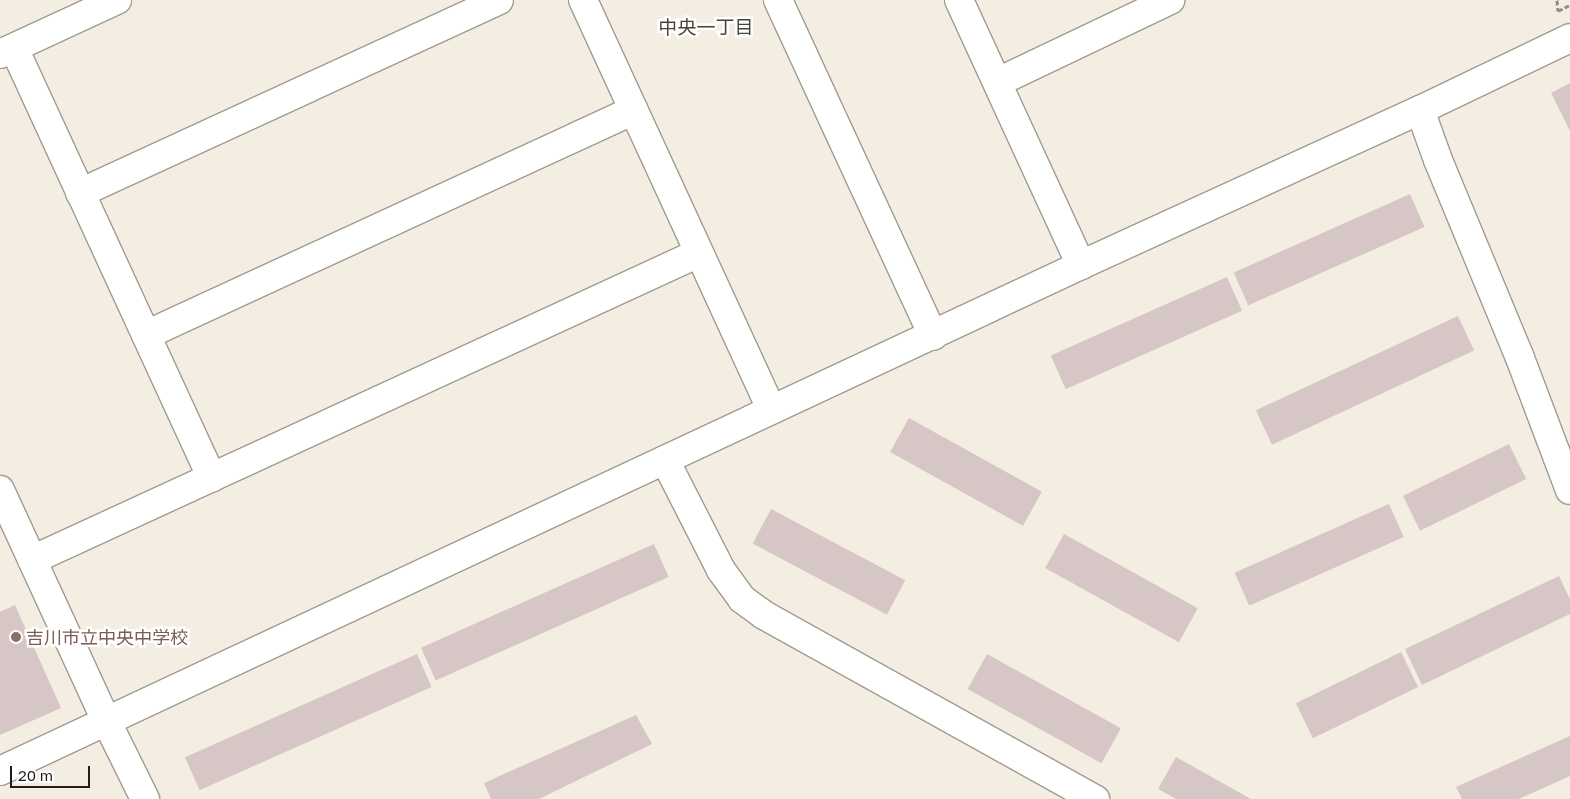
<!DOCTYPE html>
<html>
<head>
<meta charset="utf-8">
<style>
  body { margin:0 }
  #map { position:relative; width:1570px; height:799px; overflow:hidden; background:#f3eee1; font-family:"Golos Text","Noto Sans JP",sans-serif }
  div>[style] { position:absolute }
  .building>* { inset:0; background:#d6c7c6; transform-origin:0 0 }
  .path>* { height:3px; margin-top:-1.5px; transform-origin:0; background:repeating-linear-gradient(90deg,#938f86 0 5px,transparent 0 7.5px) }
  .roads { filter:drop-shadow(1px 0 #a09b90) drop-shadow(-1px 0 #a09b90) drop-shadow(0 1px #a09b90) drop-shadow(0 -1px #a09b90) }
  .minor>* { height:28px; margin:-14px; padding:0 14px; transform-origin:14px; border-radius:14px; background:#fff }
  .dots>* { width:14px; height:14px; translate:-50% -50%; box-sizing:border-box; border:2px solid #fff; border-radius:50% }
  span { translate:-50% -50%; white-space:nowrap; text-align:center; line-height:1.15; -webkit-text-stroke:5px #fff; paint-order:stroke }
  .education-label { font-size:18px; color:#785e54 }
  .left { translate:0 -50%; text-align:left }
  .neighbourhood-label { font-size:19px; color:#48443a }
  .scale { position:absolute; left:10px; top:766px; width:80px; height:22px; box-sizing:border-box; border:2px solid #201e1a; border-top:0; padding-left:6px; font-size:15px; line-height:18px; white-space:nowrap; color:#201e1a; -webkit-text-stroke:4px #fff; paint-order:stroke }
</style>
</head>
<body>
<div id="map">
  <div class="building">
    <div style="clip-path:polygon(1570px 83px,1570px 131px,1551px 93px)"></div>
    <div style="left:1410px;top:194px;width:36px;height:193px;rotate:66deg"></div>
    <div style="left:1227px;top:277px;width:37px;height:193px;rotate:66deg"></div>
    <div style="left:1458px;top:316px;width:38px;height:223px;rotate:65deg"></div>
    <div style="left:909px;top:418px;width:152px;height:39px;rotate:29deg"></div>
    <div style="left:1509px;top:444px;width:39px;height:118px;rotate:64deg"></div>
    <div style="left:1389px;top:504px;width:36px;height:169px;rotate:66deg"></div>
    <div style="left:771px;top:509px;width:152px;height:39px;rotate:28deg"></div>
    <div style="left:1064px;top:534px;width:153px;height:39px;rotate:29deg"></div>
    <div style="left:654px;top:544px;width:36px;height:255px;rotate:66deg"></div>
    <div style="clip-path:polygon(1559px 576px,1570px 599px,1570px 614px,1422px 685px,1405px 649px)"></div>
    <div style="clip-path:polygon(15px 605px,61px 708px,0 735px,0 612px)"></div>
    <div style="left:1401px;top:652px;width:39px;height:117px;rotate:64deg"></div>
    <div style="left:417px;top:654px;width:36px;height:254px;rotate:66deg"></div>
    <div style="left:987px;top:654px;width:153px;height:40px;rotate:29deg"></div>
    <div style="clip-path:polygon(636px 715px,652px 744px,539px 799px,491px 799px,484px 783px)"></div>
    <div style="clip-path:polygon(1570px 736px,1570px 776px,1519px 799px,1462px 799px,1456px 787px)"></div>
    <div style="clip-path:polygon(1176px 757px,1251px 799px,1176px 799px,1158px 789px)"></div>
  </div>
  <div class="path">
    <div style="left:1557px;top:0;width:11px;rotate:85deg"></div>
    <div style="left:1558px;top:11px;width:13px;rotate:-27deg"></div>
  </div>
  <div class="roads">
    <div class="minor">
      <div style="left:583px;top:0;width:451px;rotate:65.3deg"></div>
      <div style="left:778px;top:0;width:370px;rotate:65.2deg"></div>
      <div style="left:959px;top:0;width:292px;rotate:65.3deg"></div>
      <div style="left:14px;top:48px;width:473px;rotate:65.3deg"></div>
      <div style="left:0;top:54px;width:129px;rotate:-24.8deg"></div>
      <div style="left:998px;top:82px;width:191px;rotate:-25.5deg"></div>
      <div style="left:1420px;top:110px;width:53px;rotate:70.2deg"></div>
      <div style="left:1438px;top:160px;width:214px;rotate:67.5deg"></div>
      <div style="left:1520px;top:358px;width:141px;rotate:69.3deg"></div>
      <div style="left:80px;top:193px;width:461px;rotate:-24.7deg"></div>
      <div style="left:146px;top:335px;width:537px;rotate:-24.75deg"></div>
      <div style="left:665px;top:460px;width:123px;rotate:63deg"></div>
      <div style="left:721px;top:570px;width:36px;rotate:54deg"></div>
      <div style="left:742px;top:599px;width:27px;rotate:36deg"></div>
      <div style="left:764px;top:615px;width:379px;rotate:29.1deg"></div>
      <div style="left:0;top:490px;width:253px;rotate:65.3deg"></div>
      <div style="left:106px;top:720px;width:88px;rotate:63.7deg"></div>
      <div style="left:32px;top:560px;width:734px;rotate:-24.72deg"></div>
      <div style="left:0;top:771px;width:1194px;rotate:-25.08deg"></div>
      <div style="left:1081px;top:265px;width:373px;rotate:-24.6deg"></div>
      <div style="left:1420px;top:110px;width:166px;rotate:-25.6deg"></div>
    </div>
  </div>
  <div class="dots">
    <div style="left:16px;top:637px;background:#8d6e63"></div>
  </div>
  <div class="education-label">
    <span class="left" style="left:26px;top:637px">吉川市立中央中学校</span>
  </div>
  <div class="neighbourhood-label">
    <span style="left:706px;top:27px">中央一丁目</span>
  </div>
  <div class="scale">20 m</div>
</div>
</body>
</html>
